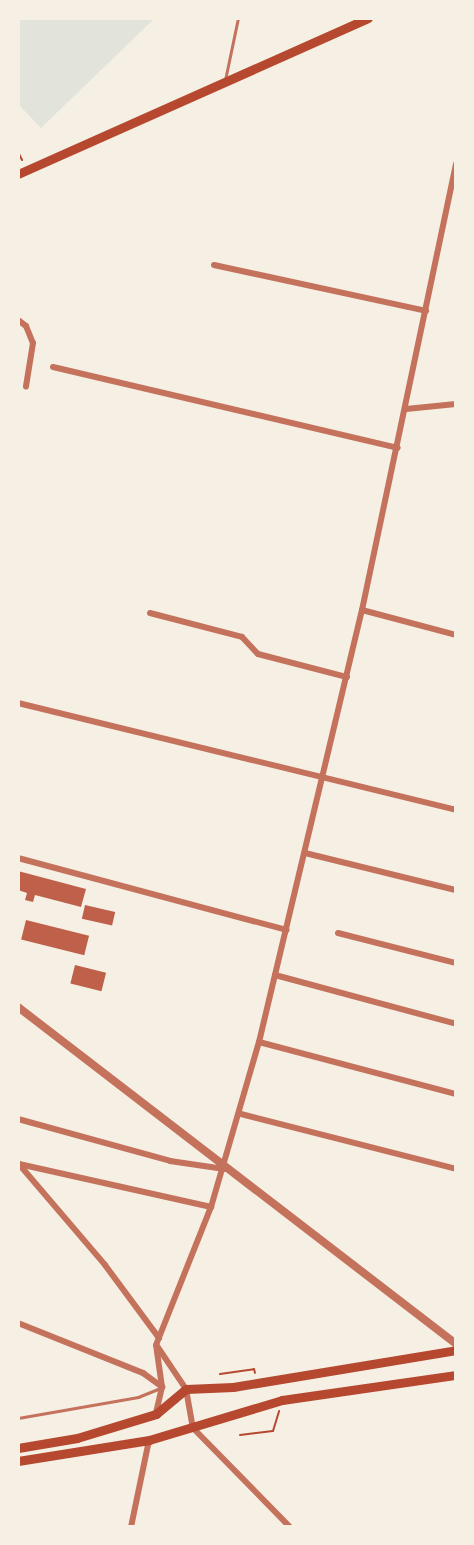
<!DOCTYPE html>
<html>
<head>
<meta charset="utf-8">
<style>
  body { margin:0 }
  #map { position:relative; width:474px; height:1545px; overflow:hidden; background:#f6efe4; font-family:Arial,sans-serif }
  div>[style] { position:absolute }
  .green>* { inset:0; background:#e2e4dc }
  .building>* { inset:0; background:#bf614a; transform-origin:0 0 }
  .path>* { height:2px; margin:-1px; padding:0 1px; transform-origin:1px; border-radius:1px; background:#b5482f }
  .service>* { height:3px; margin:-1.5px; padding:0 1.5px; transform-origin:1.5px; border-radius:1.5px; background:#c5725c }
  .minor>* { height:6px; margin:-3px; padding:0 3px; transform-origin:3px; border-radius:3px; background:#c5725c }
  .tertiary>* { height:8px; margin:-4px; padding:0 4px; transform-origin:4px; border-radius:4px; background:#c5725c }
  .secondary>* { height:9px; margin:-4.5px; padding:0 4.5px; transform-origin:4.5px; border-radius:4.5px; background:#b5482f }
  .primary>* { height:9px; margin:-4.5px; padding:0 4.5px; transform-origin:4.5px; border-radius:4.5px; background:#b5482f }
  span { translate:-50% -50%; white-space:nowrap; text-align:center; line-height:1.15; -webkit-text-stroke:6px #f6efe4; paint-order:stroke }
  .frame { position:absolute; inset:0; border:20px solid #f6efe4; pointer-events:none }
</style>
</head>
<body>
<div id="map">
  <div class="green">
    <div style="clip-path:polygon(18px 18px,155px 18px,41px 128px,18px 104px)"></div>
  </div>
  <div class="building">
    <div style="clip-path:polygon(18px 871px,86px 889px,81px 907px,35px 895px,33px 902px,25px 900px,27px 893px,18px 890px)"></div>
    <div style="left:85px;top:905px;width:31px;height:14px;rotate:13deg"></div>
    <div style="left:26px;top:920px;width:65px;height:20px;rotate:14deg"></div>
    <div style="left:75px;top:965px;width:32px;height:19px;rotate:14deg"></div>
  </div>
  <div class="path">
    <div style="left:18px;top:152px;width:9px;rotate:63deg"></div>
    <div style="left:220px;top:1374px;width:34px;rotate:-8deg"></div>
    <div style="left:254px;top:1369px;width:4px;rotate:76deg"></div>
    <div style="left:240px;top:1435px;width:33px;rotate:-7deg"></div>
    <div style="left:273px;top:1431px;width:21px;rotate:-73deg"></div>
  </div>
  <div class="service">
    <div style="left:225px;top:80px;width:63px;rotate:-78.2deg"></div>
    <div style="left:18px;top:1418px;width:122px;rotate:-9.9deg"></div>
    <div style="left:138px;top:1397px;width:24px;rotate:-22deg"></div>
  </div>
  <div class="minor">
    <div style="left:214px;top:265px;width:217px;rotate:12.2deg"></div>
    <div style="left:18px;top:320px;width:10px;rotate:37deg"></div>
    <div style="left:26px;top:326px;width:18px;rotate:68deg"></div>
    <div style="left:33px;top:343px;width:44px;rotate:99.2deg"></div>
    <div style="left:53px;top:367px;width:354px;rotate:13.2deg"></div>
    <div style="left:406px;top:409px;width:50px;rotate:-5.7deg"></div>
    <div style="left:362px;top:610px;width:97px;rotate:14.9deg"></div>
    <div style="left:150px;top:613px;width:95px;rotate:14.6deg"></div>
    <div style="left:242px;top:637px;width:23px;rotate:47deg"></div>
    <div style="left:258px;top:654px;width:92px;rotate:14.5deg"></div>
    <div style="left:18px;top:703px;width:451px;rotate:13.7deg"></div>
    <div style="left:305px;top:853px;width:155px;rotate:13.8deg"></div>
    <div style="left:18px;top:858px;width:278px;rotate:15deg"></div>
    <div style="left:338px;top:933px;width:122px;rotate:14.3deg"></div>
    <div style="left:275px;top:975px;width:188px;rotate:15.1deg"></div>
    <div style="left:259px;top:1042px;width:204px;rotate:14.8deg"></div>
    <div style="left:241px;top:1114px;width:222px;rotate:14.3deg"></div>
    <div style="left:18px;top:1119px;width:158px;rotate:15.4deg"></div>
    <div style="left:170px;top:1161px;width:55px;rotate:8.4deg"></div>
    <div style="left:18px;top:1163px;width:134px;rotate:49.5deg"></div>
    <div style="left:105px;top:1265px;width:91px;rotate:53.5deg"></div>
    <div style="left:19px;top:1164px;width:197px;rotate:12.6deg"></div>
    <div style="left:18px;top:1323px;width:135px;rotate:21.8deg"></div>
    <div style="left:143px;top:1373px;width:24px;rotate:36deg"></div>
    <div style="left:157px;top:1346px;width:52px;rotate:56deg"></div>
    <div style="left:186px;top:1389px;width:40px;rotate:80deg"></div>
    <div style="left:193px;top:1428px;width:139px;rotate:45.6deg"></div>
    <div style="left:156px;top:1413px;width:27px;rotate:-77deg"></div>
    <div style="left:162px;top:1387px;width:42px;rotate:-98.1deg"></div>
    <div style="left:156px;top:1345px;width:149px;rotate:-68.3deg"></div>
    <div style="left:211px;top:1207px;width:172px;rotate:-73.8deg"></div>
    <div style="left:259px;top:1042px;width:444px;rotate:-76.6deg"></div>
    <div style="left:362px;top:610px;width:456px;rotate:-78.1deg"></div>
    <div style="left:131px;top:1527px;width:89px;rotate:-78.3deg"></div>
  </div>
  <div class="tertiary">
    <div style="left:18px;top:1007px;width:553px;rotate:37.57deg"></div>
  </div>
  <div class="secondary">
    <div style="left:18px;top:174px;width:383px;rotate:-24deg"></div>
  </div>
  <div class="primary">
    <div style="left:18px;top:1448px;width:60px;rotate:-9.6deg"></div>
    <div style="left:77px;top:1438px;width:83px;rotate:-16.9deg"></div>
    <div style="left:156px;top:1414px;width:39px;rotate:-40deg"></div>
    <div style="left:186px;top:1389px;width:47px;rotate:-2.4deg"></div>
    <div style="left:233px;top:1387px;width:226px;rotate:-9.4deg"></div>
    <div style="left:18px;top:1461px;width:133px;rotate:-9.1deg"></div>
    <div style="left:149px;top:1440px;width:139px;rotate:-16.7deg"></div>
    <div style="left:282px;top:1400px;width:176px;rotate:-8.2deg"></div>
  </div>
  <div class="frame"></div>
</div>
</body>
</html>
